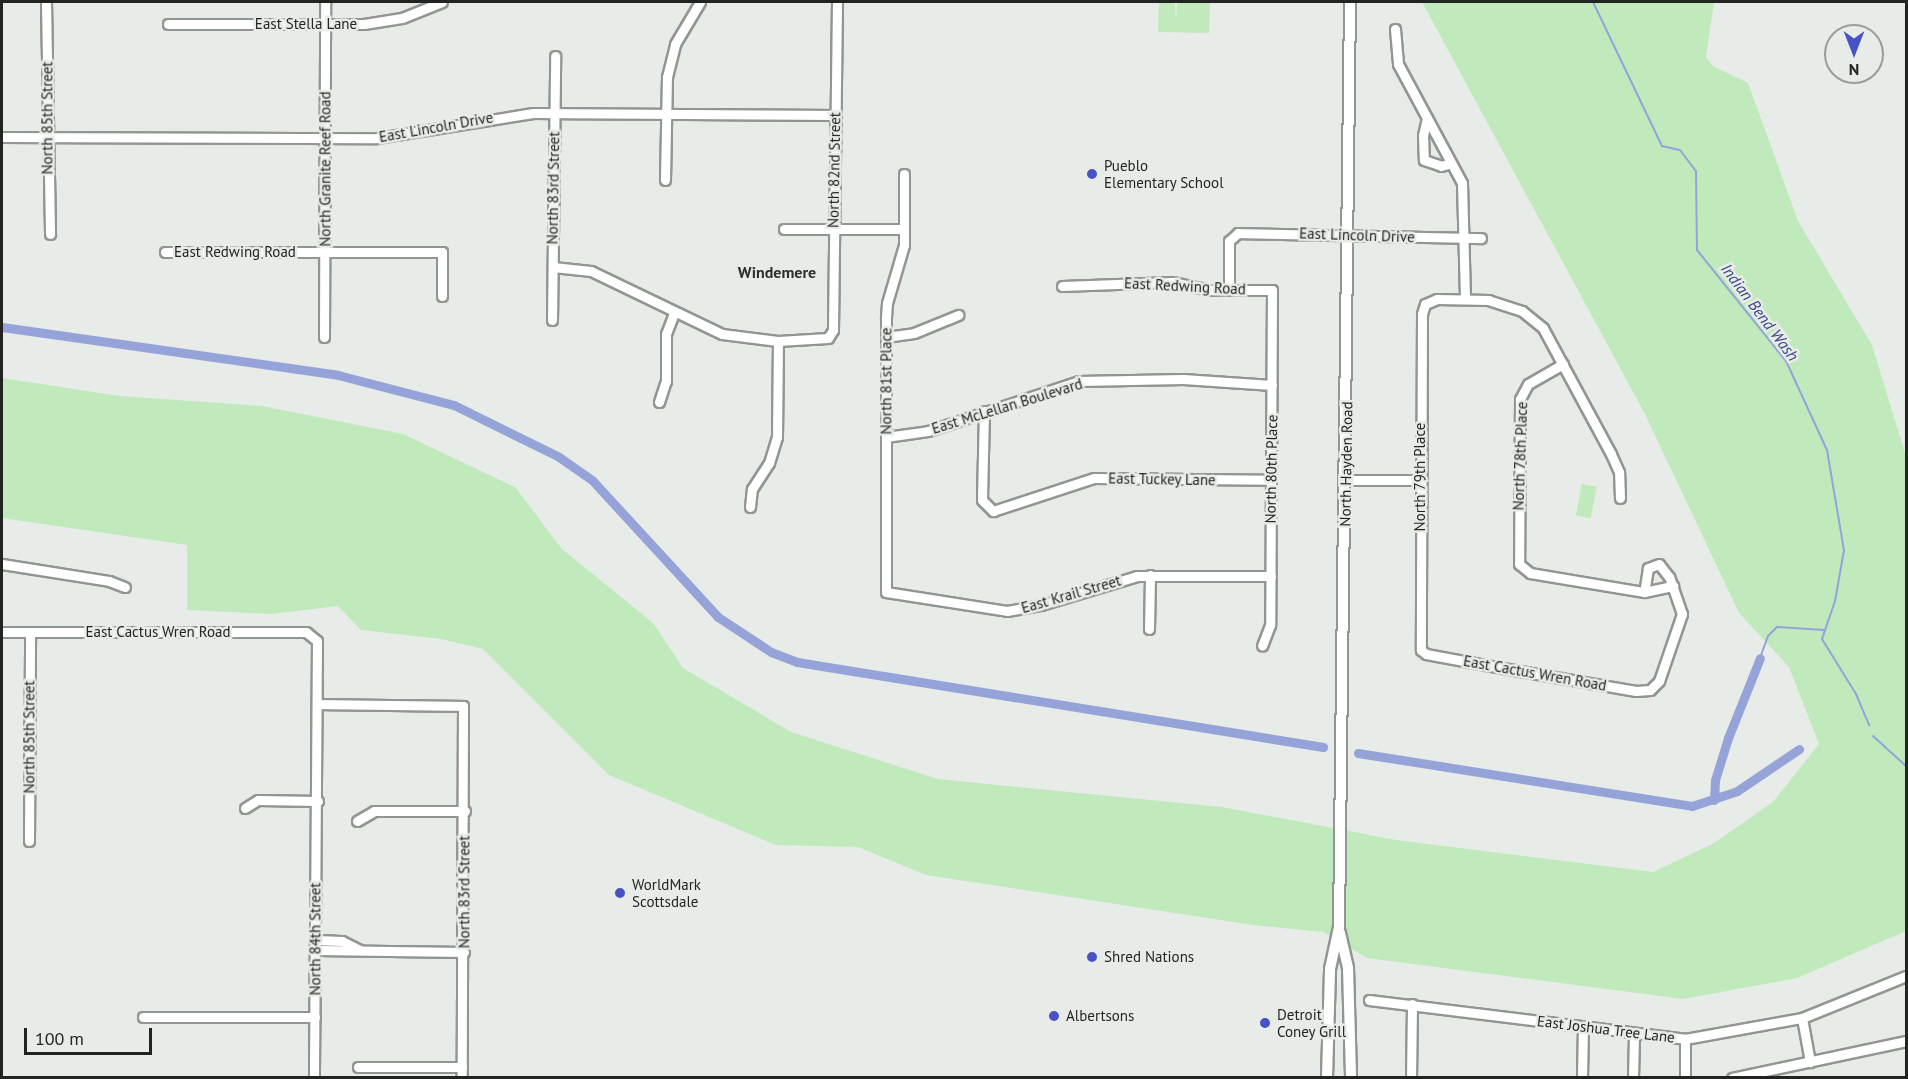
<!DOCTYPE html>
<html>
<head>
<meta charset="utf-8">
<style>
  body { margin:0 }
  #map { position:relative; width:1908px; height:1079px; overflow:hidden; background:#e8ece8; font-family:"PT Sans",sans-serif }
  div>[style] { position:absolute }
  .green>* { inset:0; background:#c0eabc; transform-origin:0 0 }
  .stream>* { height:2px; margin:-1px; padding:0 1px; transform-origin:1px; border-radius:1px; background:#96a3d9 }
  .canal>* { height:9px; margin:-4.5px; padding:0 4.5px; transform-origin:4.5px; border-radius:4.5px; background:#96a3d9 }
  .roads { filter:drop-shadow(2px 0 #929692) drop-shadow(-2px 0 #929692) drop-shadow(0 2px #929692) drop-shadow(0 -2px #929692) }
  .minor>* { height:9px; margin:-4.5px; padding:0 4.5px; transform-origin:4.5px; border-radius:4.5px; background:#fff }
  .major>* { height:10px; margin:-5px; padding:0 5px; transform-origin:5px; border-radius:5px; background:#fff }
  .dots>* { width:16px; height:16px; translate:-50% -50%; box-sizing:border-box; border:3px solid #e8ece8; border-radius:50% }
  span { translate:-50% -50%; white-space:nowrap; text-align:center; line-height:1.15; -webkit-text-stroke:5px #e8ece8; paint-order:stroke }
  .street-label { font-size:15px; color:#222422 }
  .poi-label { font-size:15px; color:#222422 }
  .left { translate:0 -50%; text-align:left }
  .neighbourhood-label { font-size:16px; color:#2d302d; font-weight:700 }
  .water-label { font-size:16px; color:#3b4588; font-style:italic }
  .frame { position:absolute; inset:0; border:3px solid #222422; pointer-events:none }
  .north { position:absolute; left:1824px; top:24px; width:60px; height:60px; box-sizing:border-box; background:#e8ece8; border:2px solid #999c99; border-radius:50%; rotate:180deg; font-size:16px; font-weight:700; line-height:24px; text-align:center; color:#222422 }
  .north::after { content:''; display:block; margin:auto; width:21px; height:27px; background:#4852c7; clip-path:polygon(50% 0,100% 100%,50% 72%,0 100%) }
  .scale { position:absolute; left:24px; top:1028px; width:128px; height:27px; box-sizing:border-box; border:3px solid #222422; border-top:0; padding-left:8px; font-size:18px; line-height:21px; white-space:nowrap; color:#222422; -webkit-text-stroke:4px #e8ece8; paint-order:stroke }
</style>
</head>
<body>
<div id="map">
  <div class="green">
    <div style="clip-path:polygon(1159px 2px,1175px 2px,1176px 22px,1177px 2px,1210px 2px,1209px 33px,1158px 32px)"></div>
    <div style="clip-path:polygon(1422px 2px,1714px 2px,1706px 57px,1713px 66px,1748px 83px,1798px 221px,1872px 345px,1906px 456px,1906px 931px,1797px 978px,1683px 999px,1367px 958px,1323px 932px,1253px 925px,926px 875px,858px 847px,776px 845px,609px 775px,483px 649px,441px 639px,361px 630px,338px 606px,271px 614px,187px 610px,187px 545px,2px 518px,2px 378px,120px 396px,262px 406px,403px 434px,515px 487px,562px 549px,653px 623px,683px 668px,791px 732px,938px 779px,1222px 807px,1396px 840px,1653px 872px,1714px 843px,1773px 802px,1819px 744px,1789px 667px,1739px 613px,1645px 414px)"></div>
    <div style="left:1582px;top:484px;width:15px;height:32px;rotate:11deg"></div>
  </div>
  <div class="stream">
    <div style="left:1593px;top:2px;width:160px;rotate:64.4deg"></div>
    <div style="left:1662px;top:146px;width:18px;rotate:13deg"></div>
    <div style="left:1680px;top:150px;width:26px;rotate:53deg"></div>
    <div style="left:1696px;top:171px;width:79px;rotate:89.3deg"></div>
    <div style="left:1697px;top:250px;width:142px;rotate:51.3deg"></div>
    <div style="left:1786px;top:361px;width:98px;rotate:65.3deg"></div>
    <div style="left:1827px;top:450px;width:101px;rotate:80.4deg"></div>
    <div style="left:1844px;top:550px;width:52px;rotate:100deg"></div>
    <div style="left:1835px;top:601px;width:40px;rotate:108.9deg"></div>
    <div style="left:1822px;top:639px;width:65px;rotate:58.3deg"></div>
    <div style="left:1856px;top:694px;width:34px;rotate:67deg"></div>
    <div style="left:1760px;top:658px;width:23px;rotate:-70deg"></div>
    <div style="left:1768px;top:636px;width:13px;rotate:-45deg"></div>
    <div style="left:1777px;top:627px;width:47px;rotate:3.7deg"></div>
    <div style="left:1873px;top:736px;width:45px;rotate:42.3deg"></div>
  </div>
  <div class="canal">
    <div style="left:2px;top:327px;width:339px;rotate:8.1deg"></div>
    <div style="left:338px;top:375px;width:120px;rotate:14.5deg"></div>
    <div style="left:454px;top:405px;width:117px;rotate:26.3deg"></div>
    <div style="left:559px;top:457px;width:40px;rotate:34.9deg"></div>
    <div style="left:592px;top:480px;width:186px;rotate:47.4deg"></div>
    <div style="left:718px;top:617px;width:64px;rotate:33.4deg"></div>
    <div style="left:771px;top:652px;width:28px;rotate:21deg"></div>
    <div style="left:797px;top:662px;width:533px;rotate:9.18deg"></div>
    <div style="left:1358px;top:753px;width:338px;rotate:9deg"></div>
    <div style="left:1692px;top:806px;width:47px;rotate:-18.4deg"></div>
    <div style="left:1737px;top:791px;width:75px;rotate:-34.1deg"></div>
    <div style="left:1714px;top:800px;width:20px;rotate:-87deg"></div>
    <div style="left:1715px;top:780px;width:44px;rotate:-72.8deg"></div>
    <div style="left:1728px;top:738px;width:86px;rotate:-68.2deg"></div>
  </div>
  <div class="roads">
    <div class="minor">
      <div style="left:46px;top:2px;width:232px;rotate:89deg"></div>
      <div style="left:168px;top:24px;width:196px"></div>
      <div style="left:364px;top:24px;width:38px;rotate:-9deg"></div>
      <div style="left:402px;top:18px;width:43px;rotate:-21.8deg"></div>
      <div style="left:1395px;top:29px;width:35px;rotate:85deg"></div>
      <div style="left:1398px;top:64px;width:135px;rotate:61.7deg"></div>
      <div style="left:1462px;top:183px;width:116px;rotate:88.5deg"></div>
      <div style="left:1427px;top:118px;width:17px;rotate:103deg"></div>
      <div style="left:1423px;top:135px;width:25px;rotate:88deg"></div>
      <div style="left:1424px;top:160px;width:18px;rotate:19deg"></div>
      <div style="left:1441px;top:166px;width:10px;rotate:-17deg"></div>
      <div style="left:2px;top:137px;width:375px;rotate:0.2deg"></div>
      <div style="left:377px;top:138px;width:158px;rotate:-9.1deg"></div>
      <div style="left:533px;top:113px;width:302px;rotate:0.4deg"></div>
      <div style="left:904px;top:174px;width:71px;rotate:90deg"></div>
      <div style="left:904px;top:245px;width:60px;rotate:106.3deg"></div>
      <div style="left:887px;top:303px;width:16px;rotate:94deg"></div>
      <div style="left:886px;top:319px;width:273px;rotate:90deg"></div>
      <div style="left:886px;top:592px;width:122px;rotate:8.9deg"></div>
      <div style="left:1007px;top:611px;width:35px;rotate:-10deg"></div>
      <div style="left:1041px;top:605px;width:100px;rotate:-16.8deg"></div>
      <div style="left:1137px;top:576px;width:134px"></div>
      <div style="left:665px;top:180px;width:103px;rotate:-88.9deg"></div>
      <div style="left:667px;top:77px;width:34px;rotate:-76deg"></div>
      <div style="left:675px;top:44px;width:49px;rotate:-59.2deg"></div>
      <div style="left:784px;top:229px;width:120px"></div>
      <div style="left:165px;top:252px;width:277px"></div>
      <div style="left:442px;top:252px;width:44px;rotate:90deg"></div>
      <div style="left:553px;top:267px;width:38px;rotate:6deg"></div>
      <div style="left:591px;top:271px;width:145px;rotate:25.7deg"></div>
      <div style="left:722px;top:334px;width:56px;rotate:7.1deg"></div>
      <div style="left:778px;top:341px;width:50px;rotate:-3.4deg"></div>
      <div style="left:828px;top:338px;width:9px;rotate:-58deg"></div>
      <div style="left:833px;top:330px;width:328px;rotate:-89.3deg"></div>
      <div style="left:1062px;top:286px;width:110px;rotate:-2.1deg"></div>
      <div style="left:1172px;top:282px;width:39px;rotate:12deg"></div>
      <div style="left:1210px;top:290px;width:62px"></div>
      <div style="left:1272px;top:290px;width:335px;rotate:90.3deg"></div>
      <div style="left:1270px;top:625px;width:22px;rotate:111deg"></div>
      <div style="left:1229px;top:290px;width:49px;rotate:-90deg"></div>
      <div style="left:1229px;top:241px;width:12px;rotate:-42deg"></div>
      <div style="left:1238px;top:233px;width:243px;rotate:1.2deg"></div>
      <div style="left:552px;top:320px;width:264px;rotate:-89.3deg"></div>
      <div style="left:324px;top:337px;width:335px;rotate:-89.8deg"></div>
      <div style="left:886px;top:337px;width:28px;rotate:-8deg"></div>
      <div style="left:914px;top:333px;width:48px;rotate:-22.2deg"></div>
      <div style="left:1563px;top:364px;width:40px;rotate:150.3deg"></div>
      <div style="left:1528px;top:384px;width:17px;rotate:118deg"></div>
      <div style="left:1520px;top:399px;width:165px;rotate:90.3deg"></div>
      <div style="left:1519px;top:564px;width:14px;rotate:39deg"></div>
      <div style="left:1530px;top:573px;width:116px;rotate:9.5deg"></div>
      <div style="left:1644px;top:592px;width:30px;rotate:-12deg"></div>
      <div style="left:659px;top:402px;width:22px;rotate:-72deg"></div>
      <div style="left:666px;top:381px;width:47px;rotate:-90deg"></div>
      <div style="left:666px;top:334px;width:22px;rotate:-69deg"></div>
      <div style="left:984px;top:411px;width:89px;rotate:91.3deg"></div>
      <div style="left:982px;top:500px;width:16px;rotate:45deg"></div>
      <div style="left:993px;top:511px;width:106px;rotate:-18.1deg"></div>
      <div style="left:1094px;top:478px;width:177px;rotate:0.6deg"></div>
      <div style="left:886px;top:437px;width:42px;rotate:-8.1deg"></div>
      <div style="left:928px;top:431px;width:159px;rotate:-18.3deg"></div>
      <div style="left:1079px;top:381px;width:104px;rotate:-1.1deg"></div>
      <div style="left:1183px;top:379px;width:89px;rotate:3.9deg"></div>
      <div style="left:1347px;top:480px;width:73px"></div>
      <div style="left:1620px;top:498px;width:26px;rotate:-92deg"></div>
      <div style="left:1619px;top:472px;width:20px;rotate:-114deg"></div>
      <div style="left:1611px;top:454px;width:143px;rotate:-118.4deg"></div>
      <div style="left:1543px;top:328px;width:27px;rotate:-141deg"></div>
      <div style="left:1522px;top:311px;width:35px;rotate:-162deg"></div>
      <div style="left:1489px;top:300px;width:52px;rotate:-178.9deg"></div>
      <div style="left:1437px;top:299px;width:13px;rotate:157deg"></div>
      <div style="left:1425px;top:304px;width:10px;rotate:107deg"></div>
      <div style="left:1422px;top:314px;width:336px;rotate:90.2deg"></div>
      <div style="left:1421px;top:650px;width:6px;rotate:39deg"></div>
      <div style="left:1426px;top:654px;width:66px;rotate:10.5deg"></div>
      <div style="left:1491px;top:666px;width:147px;rotate:9.8deg"></div>
      <div style="left:1636px;top:691px;width:14px;rotate:-4deg"></div>
      <div style="left:1650px;top:690px;width:13px;rotate:-45deg"></div>
      <div style="left:1659px;top:681px;width:71px;rotate:-71.1deg"></div>
      <div style="left:1682px;top:614px;width:39px;rotate:-109deg"></div>
      <div style="left:1669px;top:577px;width:16px;rotate:-128deg"></div>
      <div style="left:1659px;top:564px;width:12px;rotate:160deg"></div>
      <div style="left:1648px;top:568px;width:24px;rotate:99deg"></div>
      <div style="left:750px;top:507px;width:18px;rotate:-84deg"></div>
      <div style="left:752px;top:489px;width:31px;rotate:-57deg"></div>
      <div style="left:769px;top:463px;width:27px;rotate:-73deg"></div>
      <div style="left:777px;top:437px;width:96px;rotate:-89.4deg"></div>
      <div style="left:2px;top:564px;width:108px;rotate:9deg"></div>
      <div style="left:109px;top:581px;width:17px;rotate:21deg"></div>
      <div style="left:1149px;top:629px;width:54px;rotate:-88.9deg"></div>
      <div style="left:2px;top:632px;width:304px"></div>
      <div style="left:306px;top:632px;width:14px;rotate:39deg"></div>
      <div style="left:317px;top:641px;width:437px;rotate:90.4deg"></div>
      <div style="left:318px;top:704px;width:145px;rotate:0.8deg"></div>
      <div style="left:463px;top:706px;width:372px;rotate:90.2deg"></div>
      <div style="left:245px;top:808px;width:15px;rotate:-32deg"></div>
      <div style="left:258px;top:800px;width:60px;rotate:1deg"></div>
      <div style="left:357px;top:821px;width:20px;rotate:-30deg"></div>
      <div style="left:374px;top:811px;width:91px"></div>
      <div style="left:29px;top:841px;width:209px;rotate:-89.7deg"></div>
      <div style="left:316px;top:940px;width:26px;rotate:2deg"></div>
      <div style="left:342px;top:941px;width:20px;rotate:27deg"></div>
      <div style="left:316px;top:950px;width:148px;rotate:0.8deg"></div>
      <div style="left:1369px;top:1000px;width:318px;rotate:7deg"></div>
      <div style="left:1685px;top:1039px;width:119px;rotate:-10.2deg"></div>
      <div style="left:1802px;top:1018px;width:112px;rotate:-22deg"></div>
      <div style="left:143px;top:1017px;width:172px"></div>
      <div style="left:1802px;top:1018px;width:45px;rotate:79.7deg"></div>
      <div style="left:358px;top:1067px;width:104px"></div>
      <div style="left:1411px;top:1078px;width:74px;rotate:-89.2deg"></div>
      <div style="left:1582px;top:1078px;width:50px;rotate:-88.9deg"></div>
      <div style="left:1633px;top:1078px;width:44px;rotate:-88.7deg"></div>
      <div style="left:1685px;top:1078px;width:39px;rotate:-90deg"></div>
      <div style="left:1732px;top:1078px;width:178px;rotate:-12deg"></div>
    </div>
    <div class="major">
      <div style="left:1340px;top:933px;width:36px;rotate:77deg"></div>
      <div style="left:1348px;top:968px;width:110px;rotate:88.4deg"></div>
      <div style="left:1327px;top:1078px;width:109px;rotate:-88.4deg"></div>
      <div style="left:1330px;top:969px;width:43px;rotate:-77.9deg"></div>
      <div style="left:1339px;top:927px;width:925px;rotate:-89.32deg"></div>
    </div>
  </div>
  <div class="dots">
    <div style="left:1092px;top:174px;background:#4852c7"></div>
    <div style="left:620px;top:893px;background:#4852c7"></div>
    <div style="left:1092px;top:957px;background:#4852c7"></div>
    <div style="left:1054px;top:1016px;background:#4852c7"></div>
    <div style="left:1265px;top:1023px;background:#4852c7"></div>
  </div>
  <div class="street-label">
    <span style="left:306px;top:24px">East Stella Lane</span>
    <span style="left:47px;top:118px;rotate:-90deg">North 85th Street</span>
    <span style="left:436px;top:127px;rotate:-10deg">East Lincoln Drive</span>
    <span style="left:325px;top:169px;rotate:-90deg">North Granite Reef Road</span>
    <span style="left:834px;top:170px;rotate:-89deg">North 82nd Street</span>
    <span style="left:553px;top:188px;rotate:-89deg">North 83rd Street</span>
    <span style="left:1357px;top:235px;rotate:2deg">East Lincoln Drive</span>
    <span style="left:235px;top:252px">East Redwing Road</span>
    <span style="left:1185px;top:286px;rotate:3deg">East Redwing Road</span>
    <span style="left:886px;top:381px;rotate:-90deg">North 81st Place</span>
    <span style="left:1007px;top:406px;rotate:-17deg">East McLellan Boulevard</span>
    <span style="left:1520px;top:456px;rotate:-88deg">North 78th Place</span>
    <span style="left:1346px;top:464px;rotate:-89deg">North Hayden Road</span>
    <span style="left:1271px;top:469px;rotate:-89deg">North 80th Place</span>
    <span style="left:1420px;top:477px;rotate:-90deg">North 79th Place</span>
    <span style="left:1162px;top:479px;rotate:1deg">East Tuckey Lane</span>
    <span style="left:1071px;top:594px;rotate:-16deg">East Krail Street</span>
    <span style="left:158px;top:632px">East Cactus Wren Road</span>
    <span style="left:1535px;top:673px;rotate:10deg">East Cactus Wren Road</span>
    <span style="left:29px;top:737px;rotate:-90deg">North 85th Street</span>
    <span style="left:464px;top:892px;rotate:-90deg">North 83rd Street</span>
    <span style="left:315px;top:939px;rotate:-90deg">North 84th Street</span>
    <span style="left:1606px;top:1029px;rotate:7deg">East Joshua Tree Lane</span>
  </div>
  <div class="poi-label">
    <span class="left" style="left:1104px;top:174px">Pueblo<br>Elementary School</span>
    <span class="left" style="left:632px;top:893px">WorldMark<br>Scottsdale</span>
    <span class="left" style="left:1104px;top:957px">Shred Nations</span>
    <span class="left" style="left:1277px;top:1023px">Detroit<br>Coney Grill</span>
    <span class="left" style="left:1066px;top:1016px">Albertsons</span>
  </div>
  <div class="neighbourhood-label">
    <span style="left:777px;top:272px">Windemere</span>
  </div>
  <div class="water-label">
    <span style="left:1760px;top:312px;rotate:53deg">Indian Bend Wash</span>
  </div>
  <div class="frame"></div>
  <div class="north">N</div>
  <div class="scale">100 m</div>
</div>
</body>
</html>
